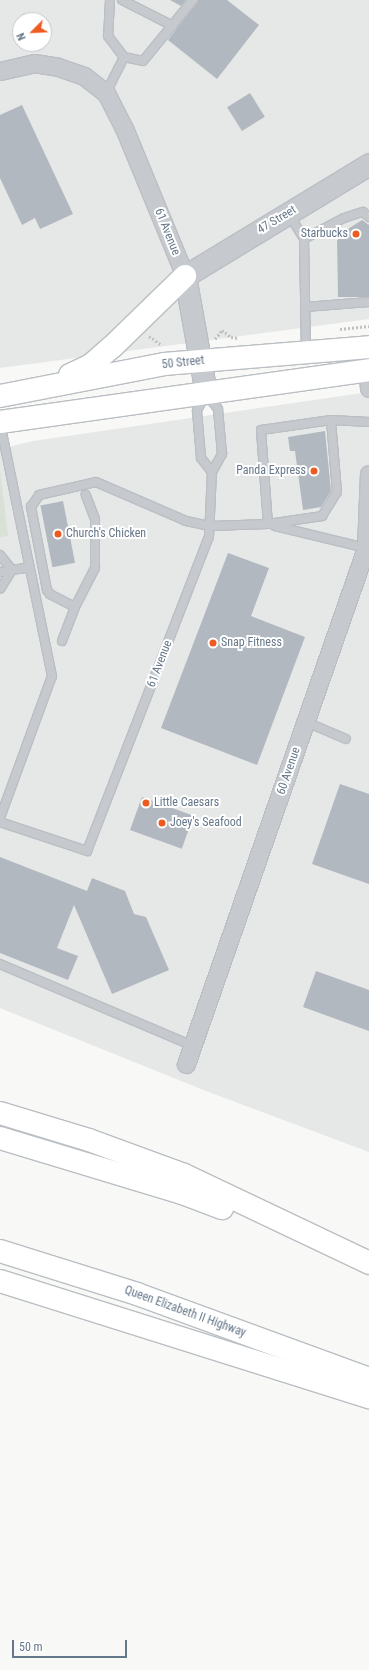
<!DOCTYPE html>
<html>
<head>
<meta charset="utf-8">
<style>
  body { margin:0 }
  #map { position:relative; width:369px; height:1670px; overflow:hidden; background:#f8f8f6; font-family:"Roboto Condensed",sans-serif }
  div>[style] { position:absolute }
  .built>* { inset:0; background:#e6e7e7 }
  .green>* { inset:0; background:#d9e1d6 }
  .building>* { inset:0; background:#b1b8bf; transform-origin:0 0 }
  .path>* { height:2.5px; margin-top:-1.25px; transform-origin:0; background:repeating-linear-gradient(90deg,#bfc2c4 0 2px,transparent 0 4px) }
  .roads { filter:drop-shadow(1px 0 #babfc4) drop-shadow(-1px 0 #babfc4) drop-shadow(0 1px #babfc4) drop-shadow(0 -1px #babfc4) }
  .service>* { height:8px; margin:-4px; padding:0 4px; transform-origin:4px; border-radius:4px; background:#c6cace }
  .minor>* { height:17px; margin:-8.5px; padding:0 8.5px; transform-origin:8.5px; border-radius:8.5px; background:#c6cace }
  .tertiary>* { height:21px; margin:-10.5px; padding:0 10.5px; transform-origin:10.5px; border-radius:10.5px; background:#c6cace }
  .secondary>* { height:22px; margin:-11px; padding:0 11px; transform-origin:11px; border-radius:11px; background:#fff }
  .motorway>* { height:22px; margin:-11px; padding:0 11px; transform-origin:11px; border-radius:11px; background:#fff }
  .dots>* { width:11px; height:11px; translate:-50% -50%; box-sizing:border-box; border:2px solid #fff; border-radius:50% }
  span { translate:-50% -50%; white-space:nowrap; text-align:center; line-height:1.15; -webkit-text-stroke:4px #fff; paint-order:stroke }
  .street-label { font-size:12px; color:#657789 }
  .poi-label { font-size:12px; color:#657789 }
  .right { translate:-100% -50%; text-align:right }
  .left { translate:0 -50%; text-align:left }
  .north { position:absolute; left:12px; top:12px; width:40px; height:40px; box-sizing:border-box; background:#fff; border:1px solid #c1c9d0; border-radius:50%; rotate:246deg; font-size:11px; font-weight:700; line-height:16px; text-align:center; color:#657789 }
  .north::after { content:''; display:block; margin:auto; width:14px; height:18px; background:#ee5b20; clip-path:polygon(50% 0,100% 100%,50% 72%,0 100%) }
  .scale { position:absolute; left:12px; top:1640px; width:115px; height:18px; box-sizing:border-box; border:2px solid #657789; border-top:0; padding-left:5px; font-size:12px; line-height:14px; white-space:nowrap; color:#657789; -webkit-text-stroke:3px #fff; paint-order:stroke }
</style>
</head>
<body>
<div id="map">
  <div class="built">
    <div style="clip-path:polygon(evenodd,0 0,369px 0,369px 319px,0 368px,0 0,20px 20px,44px 20px,44px 44px,20px 44px,20px 20px)"></div>
    <div style="clip-path:polygon(369px 392px,369px 1152px,206px 1091px,0 1008px,0 449px,33px 441px)"></div>
  </div>
  <div class="green">
    <div style="clip-path:polygon(0 470px,8px 536px,0 537px)"></div>
  </div>
  <div class="building">
    <div style="clip-path:polygon(170px 0,186px 0,181px 6px)"></div>
    <div style="clip-path:polygon(198px 0,227px 0,259px 25px,217px 79px,168px 40px)"></div>
    <div style="left:250px;top:93px;width:28px;height:27px;rotate:58deg"></div>
    <div style="clip-path:polygon(22px 105px,73px 214px,40px 229px,35px 218px,22px 225px,0 178px,0 115px)"></div>
    <div style="clip-path:polygon(362px 220px,369px 225px,369px 297px,338px 297px,337px 236px)"></div>
    <div style="clip-path:polygon(325px 431px,331px 491px,321px 507px,303px 510px,295px 451px,290px 451px,288px 437px)"></div>
    <div style="left:63px;top:501px;width:63px;height:23px;rotate:79deg"></div>
    <div style="clip-path:polygon(228px 553px,269px 568px,251px 616px,305px 637px,257px 765px,161px 728px)"></div>
    <div style="clip-path:polygon(340px 784px,369px 794px,369px 884px,312px 864px)"></div>
    <div style="left:142px;top:797px;width:55px;height:35px;rotate:20deg"></div>
    <div style="clip-path:polygon(0 857px,87px 891px,92px 878px,125px 891px,134px 914px,146px 917px,169px 970px,112px 994px,74px 905px,57px 948px,78px 956px,68px 980px,0 953px)"></div>
    <div style="clip-path:polygon(316px 971px,369px 990px,369px 1031px,303px 1007px)"></div>
  </div>
  <div class="path">
    <div style="left:340px;top:329px;width:29px;rotate:-6deg"></div>
    <div style="left:149px;top:336px;width:16px;rotate:35deg"></div>
    <div style="left:215px;top:339px;width:11px;rotate:-52deg"></div>
    <div style="left:222px;top:330px;width:11px;rotate:38deg"></div>
    <div style="left:231px;top:337px;width:7px;rotate:8deg"></div>
  </div>
  <div class="roads">
    <div class="service">
      <div style="left:110px;top:0;width:36px;rotate:93deg"></div>
      <div style="left:108px;top:36px;width:26px;rotate:53deg"></div>
      <div style="left:124px;top:57px;width:19px;rotate:12deg"></div>
      <div style="left:143px;top:61px;width:79px;rotate:-50.7deg"></div>
      <div style="left:122px;top:0;width:57px;rotate:27deg"></div>
      <div style="left:106px;top:93px;width:40px;rotate:-63.4deg"></div>
      <div style="left:288px;top:213px;width:31px;rotate:58deg"></div>
      <div style="left:304px;top:239px;width:112px;rotate:89deg"></div>
      <div style="left:304px;top:239px;width:45px;rotate:-27.7deg"></div>
      <div style="left:344px;top:218px;width:20px;rotate:-18deg"></div>
      <div style="left:363px;top:212px;width:8px;rotate:40deg"></div>
      <div style="left:305px;top:307px;width:64px;rotate:-4.5deg"></div>
      <div style="left:268px;top:524px;width:55px;rotate:-8.4deg"></div>
      <div style="left:322px;top:516px;width:28px;rotate:-58deg"></div>
      <div style="left:337px;top:492px;width:72px;rotate:-94.8deg"></div>
      <div style="left:275px;top:526px;width:94px;rotate:13.6deg"></div>
      <div style="left:0;top:555px;width:19px;rotate:51deg"></div>
      <div style="left:12px;top:570px;width:18px;rotate:-9deg"></div>
      <div style="left:0;top:572px;width:12px;rotate:-9deg"></div>
      <div style="left:12px;top:570px;width:22px;rotate:122deg"></div>
      <div style="left:75px;top:607px;width:28px;rotate:-153deg"></div>
      <div style="left:50px;top:594px;width:5px;rotate:-127deg"></div>
      <div style="left:47px;top:590px;width:85px;rotate:-100.9deg"></div>
      <div style="left:31px;top:507px;width:14px;rotate:-56deg"></div>
      <div style="left:39px;top:495px;width:58px;rotate:-12.8deg"></div>
      <div style="left:96px;top:482px;width:98px;rotate:23.4deg"></div>
      <div style="left:186px;top:521px;width:25px;rotate:12deg"></div>
      <div style="left:210px;top:526px;width:58px;rotate:-2deg"></div>
      <div style="left:268px;top:524px;width:94px;rotate:-94.3deg"></div>
      <div style="left:261px;top:430px;width:71px;rotate:-8.1deg"></div>
      <div style="left:331px;top:420px;width:38px;rotate:3deg"></div>
      <div style="left:62px;top:641px;width:36px;rotate:-69deg"></div>
      <div style="left:75px;top:607px;width:44px;rotate:-62.9deg"></div>
      <div style="left:95px;top:568px;width:49px;rotate:-90deg"></div>
      <div style="left:95px;top:519px;width:26px;rotate:-111deg"></div>
      <div style="left:306px;top:722px;width:43px;rotate:23deg"></div>
      <div style="left:0;top:818px;width:151px;rotate:-69.9deg"></div>
      <div style="left:52px;top:676px;width:258px;rotate:-101.6deg"></div>
      <div style="left:0;top:822px;width:92px;rotate:18.4deg"></div>
      <div style="left:87px;top:851px;width:337px;rotate:-68.8deg"></div>
      <div style="left:209px;top:537px;width:65px;rotate:-87.4deg"></div>
      <div style="left:212px;top:472px;width:21px;rotate:-61deg"></div>
      <div style="left:222px;top:454px;width:45px;rotate:-95.1deg"></div>
      <div style="left:218px;top:409px;width:20px;rotate:-127deg"></div>
      <div style="left:206px;top:393px;width:20px;rotate:117deg"></div>
      <div style="left:197px;top:411px;width:47px;rotate:85.1deg"></div>
      <div style="left:201px;top:458px;width:18px;rotate:52deg"></div>
      <div style="left:0;top:964px;width:210px;rotate:23deg"></div>
    </div>
    <div class="minor">
      <div style="left:0;top:71px;width:35px;rotate:-13deg"></div>
      <div style="left:34px;top:63px;width:24px;rotate:9deg"></div>
      <div style="left:58px;top:67px;width:28px;rotate:19deg"></div>
      <div style="left:84px;top:76px;width:28px;rotate:38deg"></div>
      <div style="left:106px;top:93px;width:39px;rotate:63deg"></div>
      <div style="left:124px;top:128px;width:160px;rotate:67.6deg"></div>
      <div style="left:368px;top:370px;width:18px;rotate:87deg"></div>
      <div style="left:186px;top:1064px;width:546px;rotate:-70.77deg"></div>
      <div style="left:366px;top:548px;width:74px;rotate:-87.7deg"></div>
    </div>
    <div class="tertiary">
      <div style="left:206px;top:393px;width:119px;rotate:-100.2deg"></div>
      <div style="left:185px;top:276px;width:215px;rotate:-31.3deg"></div>
    </div>
    <div class="secondary">
      <div style="left:70px;top:375px;width:23px;rotate:-25deg"></div>
      <div style="left:91px;top:365px;width:28px;rotate:-41deg"></div>
      <div style="left:112px;top:347px;width:102px;rotate:-44.2deg"></div>
      <div style="left:0;top:396px;width:167px;rotate:-11deg"></div>
      <div style="left:164px;top:364px;width:206px;rotate:-4.7deg"></div>
      <div style="left:0;top:422px;width:373px;rotate:-8deg"></div>
    </div>
    <div class="motorway">
      <div style="left:0;top:1113px;width:93px;rotate:16.9deg"></div>
      <div style="left:89px;top:1140px;width:101px;rotate:20.2deg"></div>
      <div style="left:184px;top:1175px;width:205px;rotate:25.4deg"></div>
      <div style="left:0;top:1138px;width:190px;rotate:16.8deg"></div>
      <div style="left:182px;top:1193px;width:43px;rotate:20.6deg"></div>
      <div style="left:0;top:1251px;width:144px;rotate:17.4deg"></div>
      <div style="left:137px;top:1294px;width:247px;rotate:20.1deg"></div>
      <div style="left:0;top:1281px;width:387px;rotate:17.5deg"></div>
    </div>
  </div>
  <div class="dots">
    <div style="left:356px;top:234px;background:#ee5b20"></div>
    <div style="left:314px;top:471px;background:#ee5b20"></div>
    <div style="left:58px;top:534px;background:#ee5b20"></div>
    <div style="left:213px;top:643px;background:#ee5b20"></div>
    <div style="left:146px;top:803px;background:#ee5b20"></div>
    <div style="left:162px;top:823px;background:#ee5b20"></div>
  </div>
  <div class="street-label">
    <span style="left:277px;top:220px;rotate:-31deg">47 Street</span>
    <span style="left:167px;top:232px;rotate:68deg">61 Avenue</span>
    <span style="left:183px;top:363px;rotate:-6deg">50 Street</span>
    <span style="left:160px;top:664px;rotate:-69deg">61 Avenue</span>
    <span style="left:289px;top:771px;rotate:-71deg">60 Avenue</span>
    <span style="left:185px;top:1312px;rotate:20deg">Queen Elizabeth II Highway</span>
  </div>
  <div class="poi-label">
    <span class="right" style="left:348px;top:234px">Starbucks</span>
    <span class="right" style="left:306px;top:471px">Panda Express</span>
    <span class="left" style="left:66px;top:534px">Church's Chicken</span>
    <span class="left" style="left:221px;top:643px">Snap Fitness</span>
    <span class="left" style="left:154px;top:803px">Little Caesars</span>
    <span class="left" style="left:170px;top:823px">Joey's Seafood</span>
  </div>
  <div class="north">N</div>
  <div class="scale">50 m</div>
</div>
</body>
</html>
